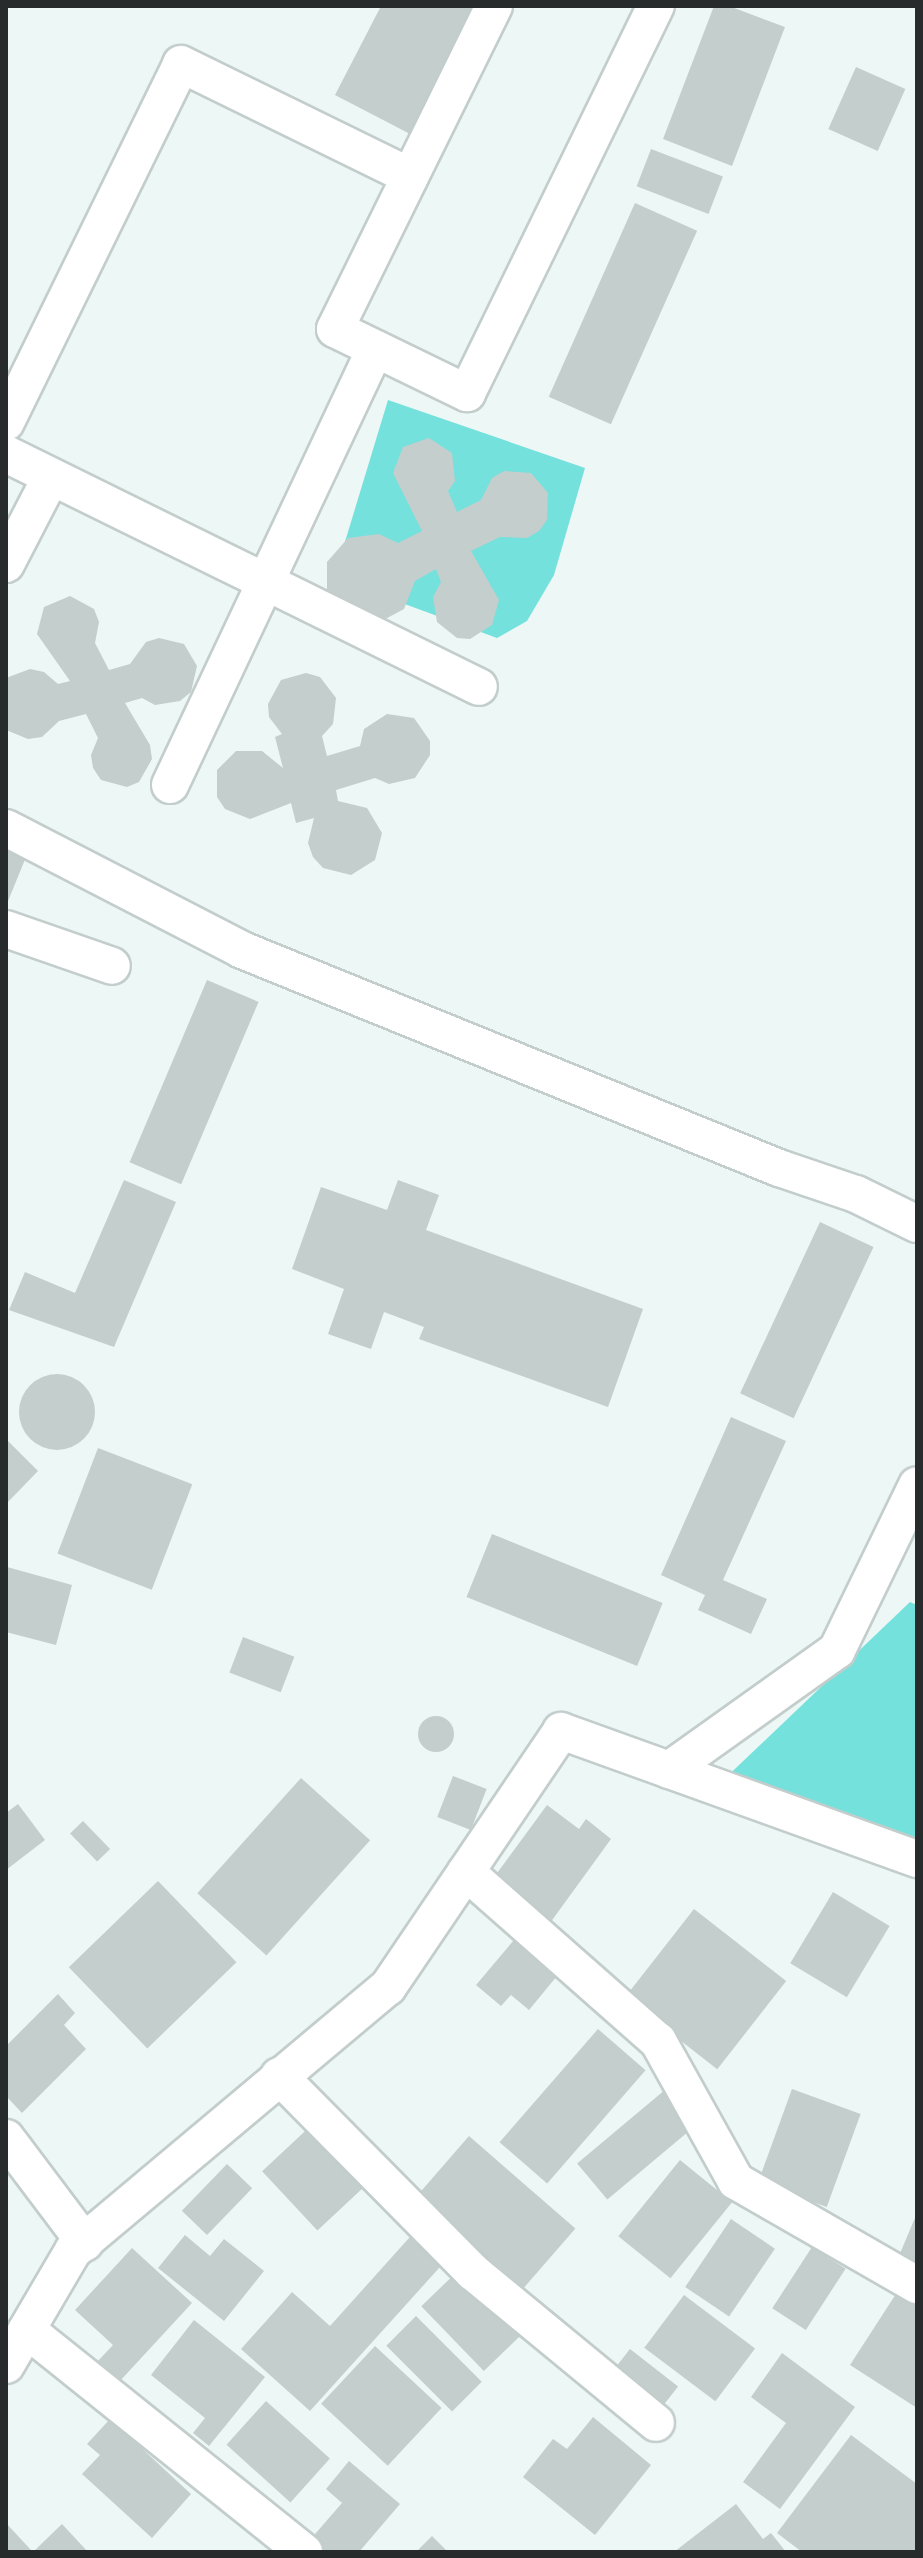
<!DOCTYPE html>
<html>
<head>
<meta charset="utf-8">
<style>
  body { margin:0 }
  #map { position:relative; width:923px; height:2558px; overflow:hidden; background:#ecf7f6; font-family:"Noto Sans",sans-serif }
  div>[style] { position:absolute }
  .green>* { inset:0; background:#74e1dc }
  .building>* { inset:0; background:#c3cecd; transform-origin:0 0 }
  .round { border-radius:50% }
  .roads { filter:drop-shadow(2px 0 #c2cdcc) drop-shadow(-2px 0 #c2cdcc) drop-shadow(0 2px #c2cdcc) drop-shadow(0 -2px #c2cdcc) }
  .minor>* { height:36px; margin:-18px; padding:0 18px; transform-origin:18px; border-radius:18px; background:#fff }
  span { translate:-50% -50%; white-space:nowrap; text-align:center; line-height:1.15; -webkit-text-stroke:6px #ecf7f6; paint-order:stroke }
  .frame { position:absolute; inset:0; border:8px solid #272b2b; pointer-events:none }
</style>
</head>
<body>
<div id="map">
  <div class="green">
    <div style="clip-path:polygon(388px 400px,585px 468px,554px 575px,527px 621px,497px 638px,334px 578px)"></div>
    <div style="clip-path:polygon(910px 1602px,917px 1605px,917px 1844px,716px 1787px)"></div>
  </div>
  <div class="building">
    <div style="clip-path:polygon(381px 6px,480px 6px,412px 135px,335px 95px)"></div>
    <div style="clip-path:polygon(714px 6px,729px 6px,785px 27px,732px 166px,663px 139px)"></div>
    <div style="left:856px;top:67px;width:54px;height:68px;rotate:24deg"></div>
    <div style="left:651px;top:149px;width:77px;height:40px;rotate:21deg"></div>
    <div style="left:635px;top:203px;width:68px;height:212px;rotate:24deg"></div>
    <div style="clip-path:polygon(429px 438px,452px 453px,455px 481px,448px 491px,457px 512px,481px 500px,492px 478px,504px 471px,531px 473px,548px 493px,547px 520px,539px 531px,527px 538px,500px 537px,471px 551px,499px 600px,492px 625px,470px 639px,457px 638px,437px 622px,433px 597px,441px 582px,436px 569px,415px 581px,404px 609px,376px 624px,327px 593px,327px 562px,348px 538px,379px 534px,398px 543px,422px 531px,393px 473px,403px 447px)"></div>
    <div style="clip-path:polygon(70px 596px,94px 609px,99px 622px,95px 643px,109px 670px,130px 664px,146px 642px,159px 638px,184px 644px,197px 666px,191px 692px,180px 701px,155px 705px,142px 698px,125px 703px,150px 745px,152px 759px,139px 782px,127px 787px,101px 780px,93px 768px,91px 755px,98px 738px,86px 714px,59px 721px,42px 737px,28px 739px,6px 730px,6px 678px,30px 669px,44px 672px,58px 684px,70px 681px,37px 634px,44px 607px)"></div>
    <div style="clip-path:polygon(306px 673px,320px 677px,336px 698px,333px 724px,322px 736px,327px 756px,360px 746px,364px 729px,387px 714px,414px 718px,430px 741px,430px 755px,415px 778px,389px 784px,375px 778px,336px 790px,338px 801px,367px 808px,382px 833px,375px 860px,351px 875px,323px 868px,313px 857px,308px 843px,314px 818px,296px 823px,291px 803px,250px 819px,225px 809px,217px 797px,217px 770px,236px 751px,262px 751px,283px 768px,275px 737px,282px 734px,269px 717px,268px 704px,281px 680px)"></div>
    <div style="clip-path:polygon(6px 849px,26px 857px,6px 906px)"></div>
    <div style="left:207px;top:980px;width:56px;height:198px;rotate:23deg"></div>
    <div style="clip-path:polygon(124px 1180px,176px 1202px,114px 1347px,9px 1310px,25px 1272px,75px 1293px)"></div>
    <div style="clip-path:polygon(398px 1180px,439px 1195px,426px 1230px,643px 1309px,608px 1407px,419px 1339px,424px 1327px,384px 1312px,371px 1349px,328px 1334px,344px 1289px,292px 1269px,321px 1187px,387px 1210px)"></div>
    <div style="left:820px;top:1222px;width:59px;height:189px;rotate:25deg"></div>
    <div class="round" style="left:19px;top:1374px;width:76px;height:76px"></div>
    <div style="clip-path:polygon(731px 1417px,786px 1441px,723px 1580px,767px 1599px,751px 1634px,698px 1610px,705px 1595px,661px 1575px)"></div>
    <div style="clip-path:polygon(6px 1439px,38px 1471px,6px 1504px)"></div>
    <div style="left:98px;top:1448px;width:101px;height:113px;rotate:21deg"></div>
    <div style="left:492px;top:1534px;width:184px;height:68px;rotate:22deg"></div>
    <div style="clip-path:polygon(7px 1567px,72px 1585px,56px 1645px,6px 1632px)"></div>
    <div style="left:243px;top:1637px;width:55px;height:38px;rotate:21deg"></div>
    <div class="round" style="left:418px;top:1716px;width:36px;height:36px"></div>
    <div style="left:453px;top:1776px;width:36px;height:44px;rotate:21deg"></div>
    <div style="left:301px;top:1778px;width:93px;height:155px;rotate:42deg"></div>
    <div style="clip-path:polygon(18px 1804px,45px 1840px,6px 1870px,6px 1813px)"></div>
    <div style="clip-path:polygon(547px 1805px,579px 1829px,586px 1819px,611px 1839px,550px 1923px,492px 1880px)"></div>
    <div style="left:83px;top:1821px;width:39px;height:18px;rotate:46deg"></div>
    <div style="left:158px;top:1881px;width:113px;height:124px;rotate:46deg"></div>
    <div style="left:833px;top:1892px;width:66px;height:83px;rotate:31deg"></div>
    <div style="left:694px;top:1909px;width:117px;height:112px;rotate:38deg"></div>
    <div style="clip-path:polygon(514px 1940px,557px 1976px,529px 2010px,511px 1995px,501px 2006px,476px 1985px)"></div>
    <div style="clip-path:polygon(58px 1994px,75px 2013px,64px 2025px,86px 2049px,22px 2113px,6px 2096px,6px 2046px)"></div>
    <div style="left:598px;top:2029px;width:63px;height:150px;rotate:41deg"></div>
    <div style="left:666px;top:2089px;width:47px;height:116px;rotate:50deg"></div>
    <div style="left:792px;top:2089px;width:73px;height:99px;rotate:20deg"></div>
    <div style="left:317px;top:2120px;width:81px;height:75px;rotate:47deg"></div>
    <div style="left:469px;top:2136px;width:141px;height:91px;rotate:41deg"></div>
    <div style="left:680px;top:2160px;width:67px;height:98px;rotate:39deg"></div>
    <div style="left:227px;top:2164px;width:35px;height:65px;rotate:44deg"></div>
    <div style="clip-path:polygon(917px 2213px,917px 2273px,896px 2263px)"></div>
    <div style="left:731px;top:2219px;width:53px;height:82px;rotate:34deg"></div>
    <div style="clip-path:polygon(418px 2228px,449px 2257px,310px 2411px,241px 2349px,292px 2292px,330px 2326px)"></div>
    <div style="clip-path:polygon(185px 2235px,210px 2256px,224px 2239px,264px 2271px,224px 2321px,158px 2268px)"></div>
    <div style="left:812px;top:2247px;width:40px;height:73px;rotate:33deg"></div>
    <div style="clip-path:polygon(132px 2248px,192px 2303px,119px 2382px,97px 2362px,113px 2345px,75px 2310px)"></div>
    <div style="left:463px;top:2266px;width:90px;height:58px;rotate:46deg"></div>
    <div style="clip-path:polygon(905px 2280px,917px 2288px,917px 2408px,850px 2365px)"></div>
    <div style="left:684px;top:2295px;width:89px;height:66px;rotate:37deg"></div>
    <div style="left:416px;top:2316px;width:93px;height:42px;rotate:45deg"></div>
    <div style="clip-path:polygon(194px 2320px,265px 2377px,209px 2446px,193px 2433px,205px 2418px,151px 2375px)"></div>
    <div style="left:375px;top:2346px;width:91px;height:79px;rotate:43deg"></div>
    <div style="left:630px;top:2349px;width:61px;height:40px;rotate:38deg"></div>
    <div style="clip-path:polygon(782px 2353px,855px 2407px,780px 2509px,743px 2482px,786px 2423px,751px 2397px)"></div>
    <div style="left:266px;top:2401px;width:86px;height:59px;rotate:42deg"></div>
    <div style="clip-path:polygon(593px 2417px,651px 2465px,595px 2535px,523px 2477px,553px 2439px,567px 2449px)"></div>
    <div style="clip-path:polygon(110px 2419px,191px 2494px,152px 2538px,82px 2474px,100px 2455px,87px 2444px)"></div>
    <div style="clip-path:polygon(851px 2435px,917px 2484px,917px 2552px,802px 2552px,777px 2533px)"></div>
    <div style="clip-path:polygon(349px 2461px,400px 2504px,359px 2552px,322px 2552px,309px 2541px,342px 2503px,326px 2489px)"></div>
    <div style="clip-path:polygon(736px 2504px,763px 2539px,771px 2533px,786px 2552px,674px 2552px)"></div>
    <div style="clip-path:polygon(6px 2523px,31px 2550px,28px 2552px,6px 2552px)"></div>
    <div style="clip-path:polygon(62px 2524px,88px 2552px,33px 2552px)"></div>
    <div style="clip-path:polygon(432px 2536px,448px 2552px,416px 2552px)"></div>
  </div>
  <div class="roads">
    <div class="minor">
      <div style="left:494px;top:6px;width:360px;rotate:116.2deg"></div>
      <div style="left:335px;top:329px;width:147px;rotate:25.9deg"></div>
      <div style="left:467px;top:393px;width:431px;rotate:-64deg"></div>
      <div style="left:6px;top:422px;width:398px;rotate:-63.9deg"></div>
      <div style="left:181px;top:64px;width:255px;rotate:26.1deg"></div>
      <div style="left:6px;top:454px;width:527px;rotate:26.22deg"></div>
      <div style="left:6px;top:564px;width:98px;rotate:-62.7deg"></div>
      <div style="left:170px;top:785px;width:482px;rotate:-64.8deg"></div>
      <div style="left:6px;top:828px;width:266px;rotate:27.3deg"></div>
      <div style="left:242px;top:950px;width:580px;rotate:22.1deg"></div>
      <div style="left:779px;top:1168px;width:81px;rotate:18.7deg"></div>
      <div style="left:856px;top:1194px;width:68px;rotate:26.2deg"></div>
      <div style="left:6px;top:929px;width:112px;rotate:19.2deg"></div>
      <div style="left:669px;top:1770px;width:206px;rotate:-35.5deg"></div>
      <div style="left:837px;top:1650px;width:183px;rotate:-64.1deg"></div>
      <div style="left:466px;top:1872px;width:256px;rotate:41.4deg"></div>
      <div style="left:658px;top:2041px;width:160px;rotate:60.9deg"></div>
      <div style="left:736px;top:2181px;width:209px;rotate:29.9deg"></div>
      <div style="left:279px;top:2076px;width:276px;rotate:45.3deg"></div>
      <div style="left:473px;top:2272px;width:237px;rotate:39.5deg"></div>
      <div style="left:6px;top:2138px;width:131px;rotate:53deg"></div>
      <div style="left:27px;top:2330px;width:355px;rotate:38.7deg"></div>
      <div style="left:6px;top:2365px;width:132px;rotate:-59.6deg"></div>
      <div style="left:73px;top:2251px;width:411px;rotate:-40deg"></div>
      <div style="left:388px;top:1987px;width:309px;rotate:-55.9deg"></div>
      <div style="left:561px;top:1731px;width:378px;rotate:19.8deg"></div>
    </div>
  </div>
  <div class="frame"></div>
</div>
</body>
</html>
